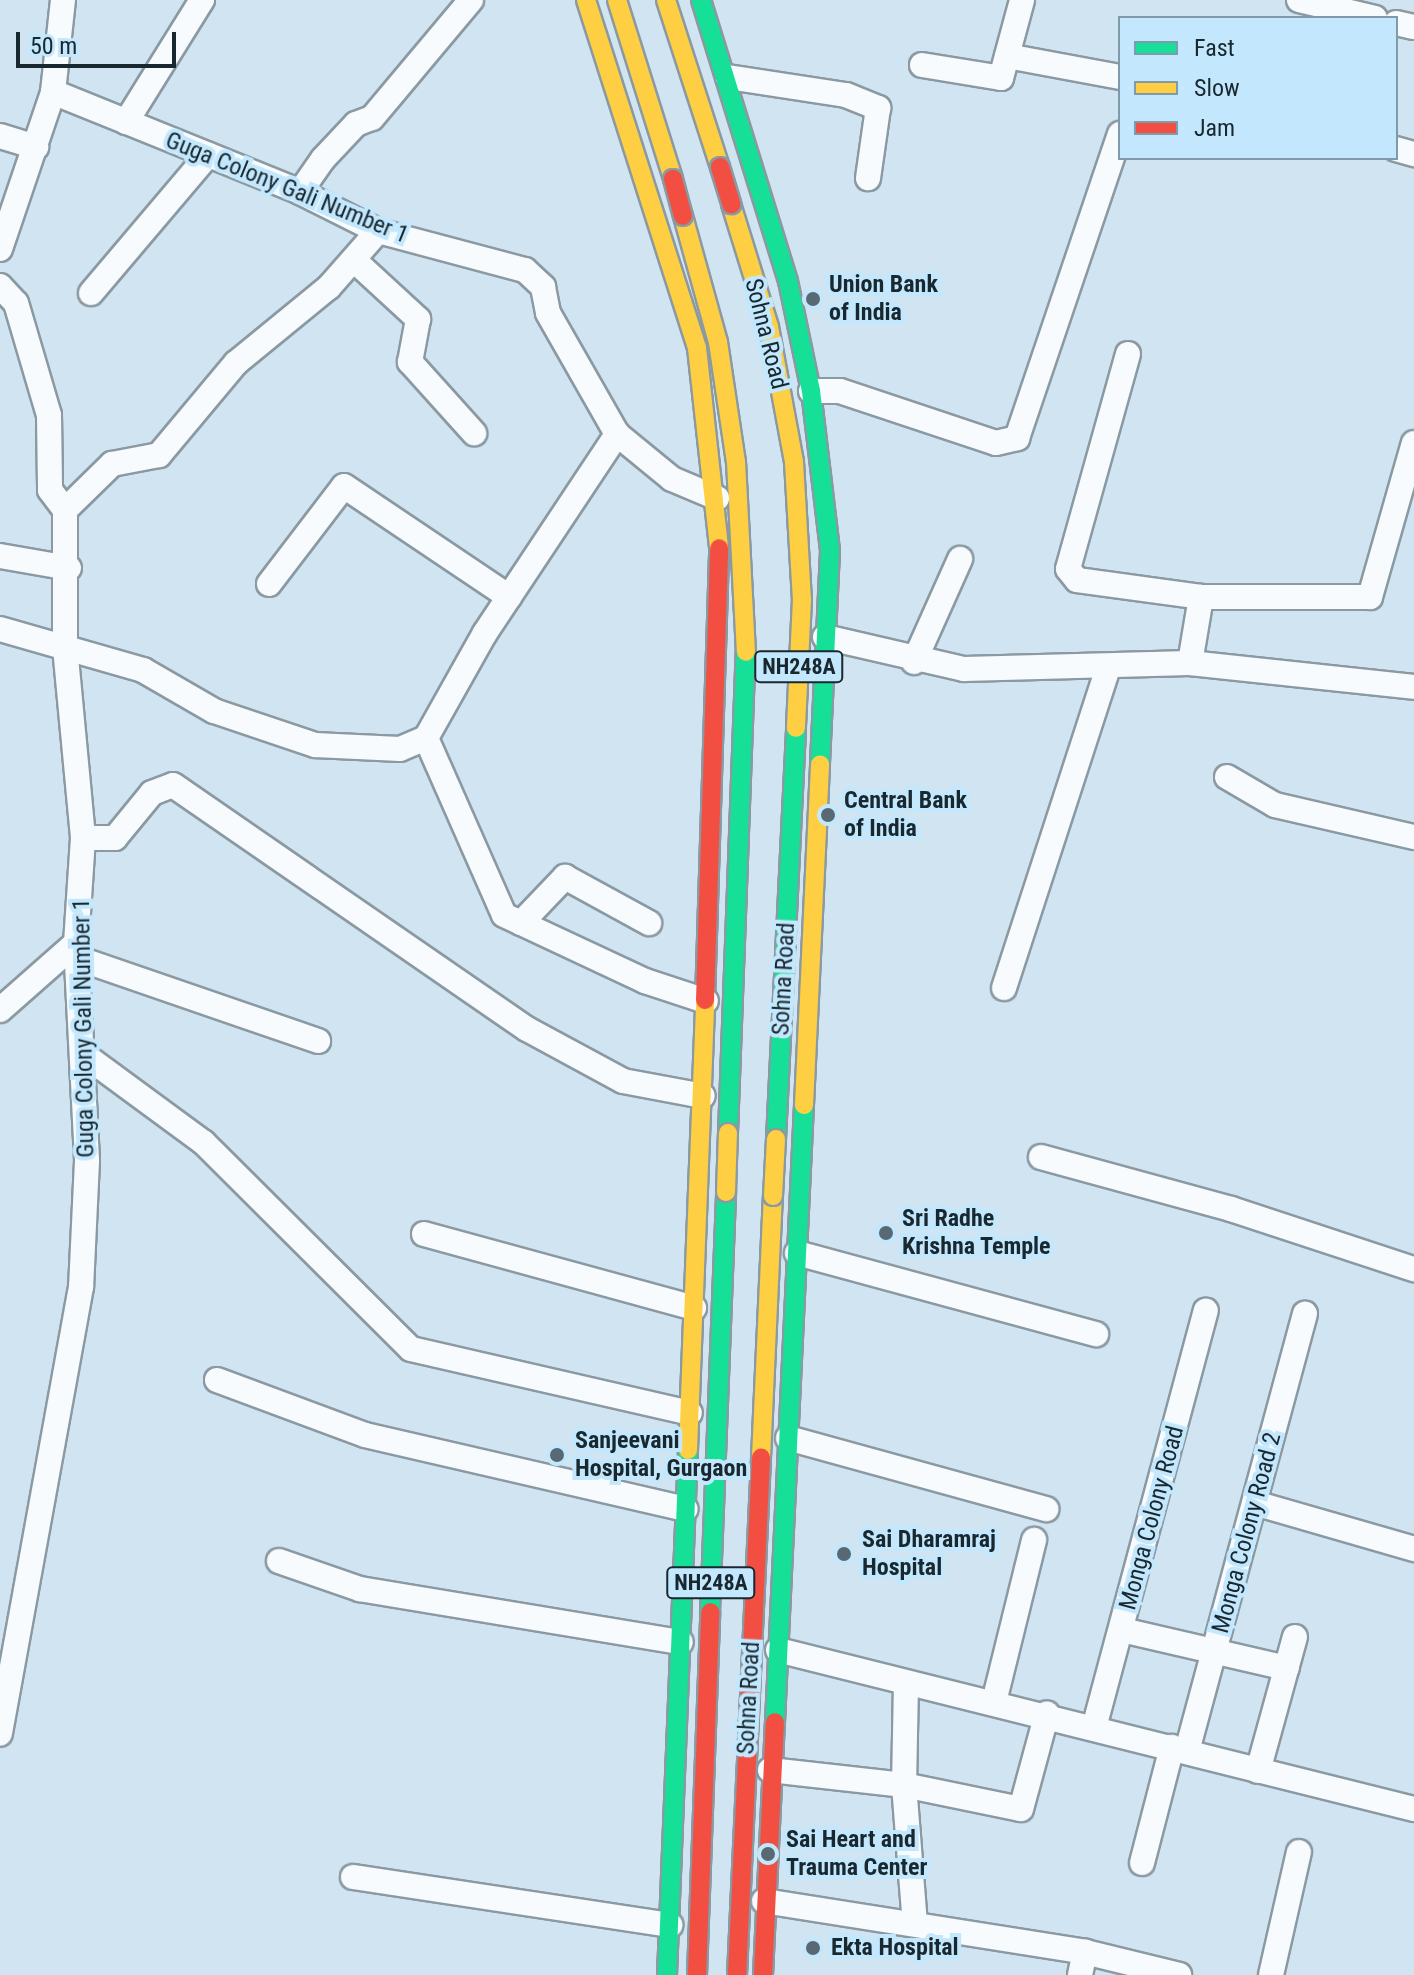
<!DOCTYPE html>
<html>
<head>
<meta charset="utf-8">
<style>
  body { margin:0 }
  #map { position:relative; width:1414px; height:1975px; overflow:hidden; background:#d0e4f1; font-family:"Roboto Condensed",sans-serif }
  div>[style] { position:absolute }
  .roads { filter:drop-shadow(2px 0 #8a99a2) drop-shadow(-2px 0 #8a99a2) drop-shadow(0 2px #8a99a2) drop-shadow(0 -2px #8a99a2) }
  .street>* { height:24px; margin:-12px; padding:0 12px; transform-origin:12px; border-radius:12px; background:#f8fbfd }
  .fast>* { height:18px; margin:-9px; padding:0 9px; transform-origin:9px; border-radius:9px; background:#16e098 }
  .slow>* { height:18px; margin:-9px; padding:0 9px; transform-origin:9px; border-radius:9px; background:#ffcf43 }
  .jam>* { height:18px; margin:-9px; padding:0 9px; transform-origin:9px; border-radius:9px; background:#f24e42 }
  .bridges { filter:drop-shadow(2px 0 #8a99a2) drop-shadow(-2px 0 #8a99a2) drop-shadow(0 2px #8a99a2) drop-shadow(0 -2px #8a99a2) }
  .slow-bridge>* { height:18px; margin:-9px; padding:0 9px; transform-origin:9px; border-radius:9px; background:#ffcf43 }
  .jam-bridge>* { height:18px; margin:-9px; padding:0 9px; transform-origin:9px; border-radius:9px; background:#f24e42 }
  .dots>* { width:22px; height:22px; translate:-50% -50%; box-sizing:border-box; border:4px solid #c3e8fe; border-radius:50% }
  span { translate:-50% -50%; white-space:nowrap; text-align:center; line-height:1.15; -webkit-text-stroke:8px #c3e8fe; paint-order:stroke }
  .shield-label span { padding:2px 6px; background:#c3e8fe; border:2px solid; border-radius:6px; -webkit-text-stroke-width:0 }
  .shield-label { font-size:22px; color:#19272f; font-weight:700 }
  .street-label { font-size:24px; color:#19272f }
  .poi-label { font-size:24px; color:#19272f; font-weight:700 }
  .left { translate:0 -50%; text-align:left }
  .legend { position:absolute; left:1118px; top:16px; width:280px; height:144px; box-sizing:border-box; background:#c3e8fe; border:2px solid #7f9bab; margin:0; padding:10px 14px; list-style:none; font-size:24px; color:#19272f }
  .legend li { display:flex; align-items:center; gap:16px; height:40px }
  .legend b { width:40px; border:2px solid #7f9bab }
  .scale { position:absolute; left:16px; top:32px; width:160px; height:36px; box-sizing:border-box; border:4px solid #19272f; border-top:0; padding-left:10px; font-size:24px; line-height:28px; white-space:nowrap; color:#19272f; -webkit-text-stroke:6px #c3e8fe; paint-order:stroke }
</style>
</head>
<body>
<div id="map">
  <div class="roads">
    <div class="street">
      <div style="left:1299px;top:0;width:78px;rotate:13.3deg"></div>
      <div style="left:1396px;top:23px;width:18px;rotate:13deg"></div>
      <div style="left:1007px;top:56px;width:115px;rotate:10.5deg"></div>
      <div style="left:922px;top:65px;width:80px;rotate:9.3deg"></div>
      <div style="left:1001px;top:78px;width:81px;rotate:-74.9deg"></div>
      <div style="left:728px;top:77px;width:119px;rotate:8.7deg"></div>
      <div style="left:846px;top:95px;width:35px;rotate:22deg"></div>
      <div style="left:878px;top:108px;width:71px;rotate:98.1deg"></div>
      <div style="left:53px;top:92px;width:266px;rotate:22deg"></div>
      <div style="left:300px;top:192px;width:87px;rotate:26.6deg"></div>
      <div style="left:378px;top:231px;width:152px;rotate:14.9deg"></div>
      <div style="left:525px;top:270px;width:25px;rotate:43deg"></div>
      <div style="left:543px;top:287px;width:26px;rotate:79deg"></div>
      <div style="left:548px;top:313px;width:139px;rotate:60.3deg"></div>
      <div style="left:617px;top:434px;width:71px;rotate:39.3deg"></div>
      <div style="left:672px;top:479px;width:49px;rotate:22.9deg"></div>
      <div style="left:126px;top:122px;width:144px;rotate:-58.1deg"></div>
      <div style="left:0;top:136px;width:38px;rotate:17deg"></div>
      <div style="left:1396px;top:149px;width:19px;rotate:16deg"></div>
      <div style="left:300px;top:192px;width:40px;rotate:-55.1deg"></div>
      <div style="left:323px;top:159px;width:48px;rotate:-46.7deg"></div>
      <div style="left:356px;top:124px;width:17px;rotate:-21deg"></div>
      <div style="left:372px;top:118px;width:154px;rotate:-50deg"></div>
      <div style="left:0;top:249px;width:166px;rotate:-71.3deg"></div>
      <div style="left:53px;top:92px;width:93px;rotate:-83.8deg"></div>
      <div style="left:355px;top:261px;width:86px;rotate:42.6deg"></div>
      <div style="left:418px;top:319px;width:44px;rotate:100.5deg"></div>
      <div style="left:410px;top:362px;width:96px;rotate:48deg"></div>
      <div style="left:0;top:286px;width:23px;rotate:47deg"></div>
      <div style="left:16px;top:303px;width:117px;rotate:73.6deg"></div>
      <div style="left:49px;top:415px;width:75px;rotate:89.2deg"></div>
      <div style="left:50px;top:490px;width:25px;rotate:53deg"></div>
      <div style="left:65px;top:510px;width:137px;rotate:90deg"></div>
      <div style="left:65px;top:647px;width:192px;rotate:84.6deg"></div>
      <div style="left:83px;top:838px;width:105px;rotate:93.8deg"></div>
      <div style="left:76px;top:943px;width:218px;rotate:87.1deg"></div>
      <div style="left:87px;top:1161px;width:126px;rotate:92.7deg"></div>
      <div style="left:81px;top:1287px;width:454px;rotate:100.3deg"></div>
      <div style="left:91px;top:293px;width:181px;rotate:-49.7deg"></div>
      <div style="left:1128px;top:354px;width:223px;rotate:105.6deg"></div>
      <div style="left:1068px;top:569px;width:14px;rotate:51deg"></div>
      <div style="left:1077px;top:580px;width:125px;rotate:7.8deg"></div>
      <div style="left:1201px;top:597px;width:169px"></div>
      <div style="left:1370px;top:597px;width:160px;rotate:-74.1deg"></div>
      <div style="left:811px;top:391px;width:29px"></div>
      <div style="left:840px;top:391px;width:164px;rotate:18.4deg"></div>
      <div style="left:996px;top:443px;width:22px;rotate:-13deg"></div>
      <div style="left:1017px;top:438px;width:321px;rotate:-71.3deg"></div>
      <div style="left:65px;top:510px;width:66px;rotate:-44.4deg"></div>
      <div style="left:112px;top:464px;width:48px;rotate:-10.8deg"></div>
      <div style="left:159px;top:455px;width:120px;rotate:-50.1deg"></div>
      <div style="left:236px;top:363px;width:120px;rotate:-39.3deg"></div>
      <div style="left:329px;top:287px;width:74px;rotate:-48.8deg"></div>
      <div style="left:0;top:556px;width:70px;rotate:9.9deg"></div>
      <div style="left:269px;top:584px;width:123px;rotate:-52.6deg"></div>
      <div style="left:344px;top:486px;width:199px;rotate:33.9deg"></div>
      <div style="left:0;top:629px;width:149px;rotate:16deg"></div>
      <div style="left:143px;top:670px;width:82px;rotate:30deg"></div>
      <div style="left:214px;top:711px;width:107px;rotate:18.6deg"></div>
      <div style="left:315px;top:745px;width:85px;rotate:2.7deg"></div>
      <div style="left:400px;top:749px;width:28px;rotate:-23deg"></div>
      <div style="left:426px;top:738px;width:120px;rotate:-60.7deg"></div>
      <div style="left:485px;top:633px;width:239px;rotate:-56.4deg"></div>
      <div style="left:825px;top:637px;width:143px;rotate:13deg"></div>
      <div style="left:964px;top:669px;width:226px;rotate:-1.5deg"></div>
      <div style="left:1190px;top:663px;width:225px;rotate:6.1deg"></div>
      <div style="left:914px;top:662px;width:113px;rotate:-65.9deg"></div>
      <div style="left:1190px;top:663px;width:67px;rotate:-80.5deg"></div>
      <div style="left:426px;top:738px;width:193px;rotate:66.2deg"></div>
      <div style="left:504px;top:915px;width:156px;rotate:25.1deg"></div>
      <div style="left:645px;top:981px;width:64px;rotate:18.2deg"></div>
      <div style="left:1227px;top:777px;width:56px;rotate:30.3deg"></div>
      <div style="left:1275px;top:805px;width:143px;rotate:13deg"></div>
      <div style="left:83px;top:838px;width:32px"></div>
      <div style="left:115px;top:838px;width:58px;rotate:-50.6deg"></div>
      <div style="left:152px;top:793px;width:22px;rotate:-21deg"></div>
      <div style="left:173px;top:785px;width:430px;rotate:34.6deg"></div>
      <div style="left:527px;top:1029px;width:109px;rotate:28.4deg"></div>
      <div style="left:623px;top:1081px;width:81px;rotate:10.6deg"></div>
      <div style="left:521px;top:923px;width:64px;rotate:-46.3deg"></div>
      <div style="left:565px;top:877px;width:96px;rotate:28.7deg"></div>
      <div style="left:77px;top:958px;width:255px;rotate:19deg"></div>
      <div style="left:1004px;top:988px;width:337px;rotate:-72deg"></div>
      <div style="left:0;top:1010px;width:101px;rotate:-41.4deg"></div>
      <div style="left:83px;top:1054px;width:149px;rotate:36.3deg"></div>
      <div style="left:203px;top:1142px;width:293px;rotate:44.9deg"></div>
      <div style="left:411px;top:1349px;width:286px;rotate:12.9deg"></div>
      <div style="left:1041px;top:1157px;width:197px;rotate:15.3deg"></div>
      <div style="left:1231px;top:1209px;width:193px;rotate:18.2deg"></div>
      <div style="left:424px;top:1234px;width:280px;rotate:15.3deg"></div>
      <div style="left:797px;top:1253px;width:310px;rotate:15.2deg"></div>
      <div style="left:217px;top:1380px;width:158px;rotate:20.4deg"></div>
      <div style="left:365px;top:1435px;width:329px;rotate:13deg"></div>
      <div style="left:788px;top:1438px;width:268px;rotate:15.4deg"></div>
      <div style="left:1255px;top:1503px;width:166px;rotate:16.1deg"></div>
      <div style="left:279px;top:1561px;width:86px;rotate:19.1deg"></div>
      <div style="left:360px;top:1589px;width:325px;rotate:9.4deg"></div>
      <div style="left:1122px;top:1630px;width:169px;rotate:13deg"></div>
      <div style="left:778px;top:1650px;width:656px;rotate:14.04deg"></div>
      <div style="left:906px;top:1683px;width:102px;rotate:91.1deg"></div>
      <div style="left:904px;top:1785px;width:139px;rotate:85.5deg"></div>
      <div style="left:994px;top:1702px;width:167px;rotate:-76.1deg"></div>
      <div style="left:1095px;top:1724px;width:428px;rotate:-75deg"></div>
      <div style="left:1187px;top:1751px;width:453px;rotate:-74.9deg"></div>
      <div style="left:770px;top:1770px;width:135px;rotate:6.4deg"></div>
      <div style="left:904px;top:1785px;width:119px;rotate:11.6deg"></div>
      <div style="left:1021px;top:1809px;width:99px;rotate:-74.8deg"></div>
      <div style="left:1258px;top:1771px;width:139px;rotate:-74.6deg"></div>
      <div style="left:1142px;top:1863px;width:120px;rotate:-75.5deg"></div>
      <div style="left:353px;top:1877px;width:321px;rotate:8.6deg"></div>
      <div style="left:764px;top:1901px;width:325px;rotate:9deg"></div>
      <div style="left:1085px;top:1952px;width:97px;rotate:13.7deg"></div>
      <div style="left:1080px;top:1975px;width:24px;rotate:-78deg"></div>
      <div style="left:1271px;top:1975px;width:126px;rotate:-77.2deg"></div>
    </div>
    <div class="fast">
      <div style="left:701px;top:0;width:294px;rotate:72.8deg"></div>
      <div style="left:788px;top:281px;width:112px;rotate:78.2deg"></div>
      <div style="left:811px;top:391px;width:161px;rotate:83.2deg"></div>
      <div style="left:830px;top:551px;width:213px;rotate:92.7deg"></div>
      <div style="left:728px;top:1133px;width:481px;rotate:-87.9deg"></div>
      <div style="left:776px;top:1139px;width:411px;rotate:-87.2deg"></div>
      <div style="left:710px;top:1612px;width:420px;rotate:-87.8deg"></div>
      <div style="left:775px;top:1722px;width:618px;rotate:-87.31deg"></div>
      <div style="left:667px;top:1975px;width:525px;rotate:-87.71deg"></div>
    </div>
    <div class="slow">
      <div style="left:586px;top:0;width:365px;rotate:72.3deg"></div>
      <div style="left:697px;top:348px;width:201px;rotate:83.7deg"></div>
      <div style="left:617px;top:0;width:188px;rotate:72.6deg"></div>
      <div style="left:666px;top:0;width:176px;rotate:72.1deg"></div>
      <div style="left:731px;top:204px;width:129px;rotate:72.8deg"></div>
      <div style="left:769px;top:327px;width:137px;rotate:79.5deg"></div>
      <div style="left:794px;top:462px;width:137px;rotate:86.7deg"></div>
      <div style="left:802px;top:599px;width:129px;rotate:92.7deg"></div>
      <div style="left:683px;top:216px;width:131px;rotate:74.5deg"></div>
      <div style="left:718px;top:342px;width:121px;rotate:81.5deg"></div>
      <div style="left:736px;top:462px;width:190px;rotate:87deg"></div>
      <div style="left:804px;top:1105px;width:341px;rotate:-87.3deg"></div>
      <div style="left:688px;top:1450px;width:450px;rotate:-87.8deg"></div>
      <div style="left:761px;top:1458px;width:262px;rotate:-87.4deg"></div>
    </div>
    <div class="jam">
      <div style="left:705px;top:1000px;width:452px;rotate:-88.2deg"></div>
      <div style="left:697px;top:1975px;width:363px;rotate:-87.9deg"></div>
      <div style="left:737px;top:1975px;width:518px;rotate:-87.34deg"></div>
      <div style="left:763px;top:1975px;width:253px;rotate:-87.3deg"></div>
    </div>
  </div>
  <div class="bridges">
    <div class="slow-bridge">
      <div style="left:726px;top:1192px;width:59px;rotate:-88.1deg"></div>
      <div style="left:773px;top:1196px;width:57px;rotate:-87deg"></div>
    </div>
    <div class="jam-bridge">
      <div style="left:720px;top:167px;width:39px;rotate:73deg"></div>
      <div style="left:673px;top:179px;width:38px;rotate:75deg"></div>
    </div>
  </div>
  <div class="dots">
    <div style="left:813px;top:299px;background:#596973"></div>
    <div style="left:828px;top:815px;background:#596973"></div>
    <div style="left:886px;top:1233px;background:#596973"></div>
    <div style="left:557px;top:1455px;background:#596973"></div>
    <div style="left:844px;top:1554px;background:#596973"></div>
    <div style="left:768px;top:1854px;background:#596973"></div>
    <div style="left:813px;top:1948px;background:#596973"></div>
  </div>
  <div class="shield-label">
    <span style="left:799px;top:667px">NH248A</span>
    <span style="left:711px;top:1583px">NH248A</span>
  </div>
  <div class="street-label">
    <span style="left:287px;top:188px;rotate:22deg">Guga Colony Gali Number 1</span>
    <span style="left:766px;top:334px;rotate:76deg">Sohna Road</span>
    <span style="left:784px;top:979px;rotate:-87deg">Sohna Road</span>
    <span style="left:84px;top:1028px;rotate:-91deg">Guga Colony Gali Number 1</span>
    <span style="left:1152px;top:1518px;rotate:-75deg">Monga Colony Road</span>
    <span style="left:1247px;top:1533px;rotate:-75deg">Monga Colony Road 2</span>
    <span style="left:749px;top:1698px;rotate:-87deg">Sohna Road</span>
  </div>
  <div class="poi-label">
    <span class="left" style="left:829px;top:299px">Union Bank<br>of India</span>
    <span class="left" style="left:844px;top:815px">Central Bank<br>of India</span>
    <span class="left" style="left:902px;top:1233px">Sri Radhe<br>Krishna Temple</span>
    <span class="left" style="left:575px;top:1455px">Sanjeevani<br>Hospital, Gurgaon</span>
    <span class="left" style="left:862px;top:1554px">Sai Dharamraj<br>Hospital</span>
    <span class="left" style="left:786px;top:1854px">Sai Heart and<br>Trauma Center</span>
    <span class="left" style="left:831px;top:1948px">Ekta Hospital</span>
  </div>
  <ul class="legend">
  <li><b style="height:10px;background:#16e098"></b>Fast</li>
  <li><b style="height:10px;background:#ffcf43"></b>Slow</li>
  <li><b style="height:10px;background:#f24e42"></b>Jam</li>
  </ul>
  <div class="scale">50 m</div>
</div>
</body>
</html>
